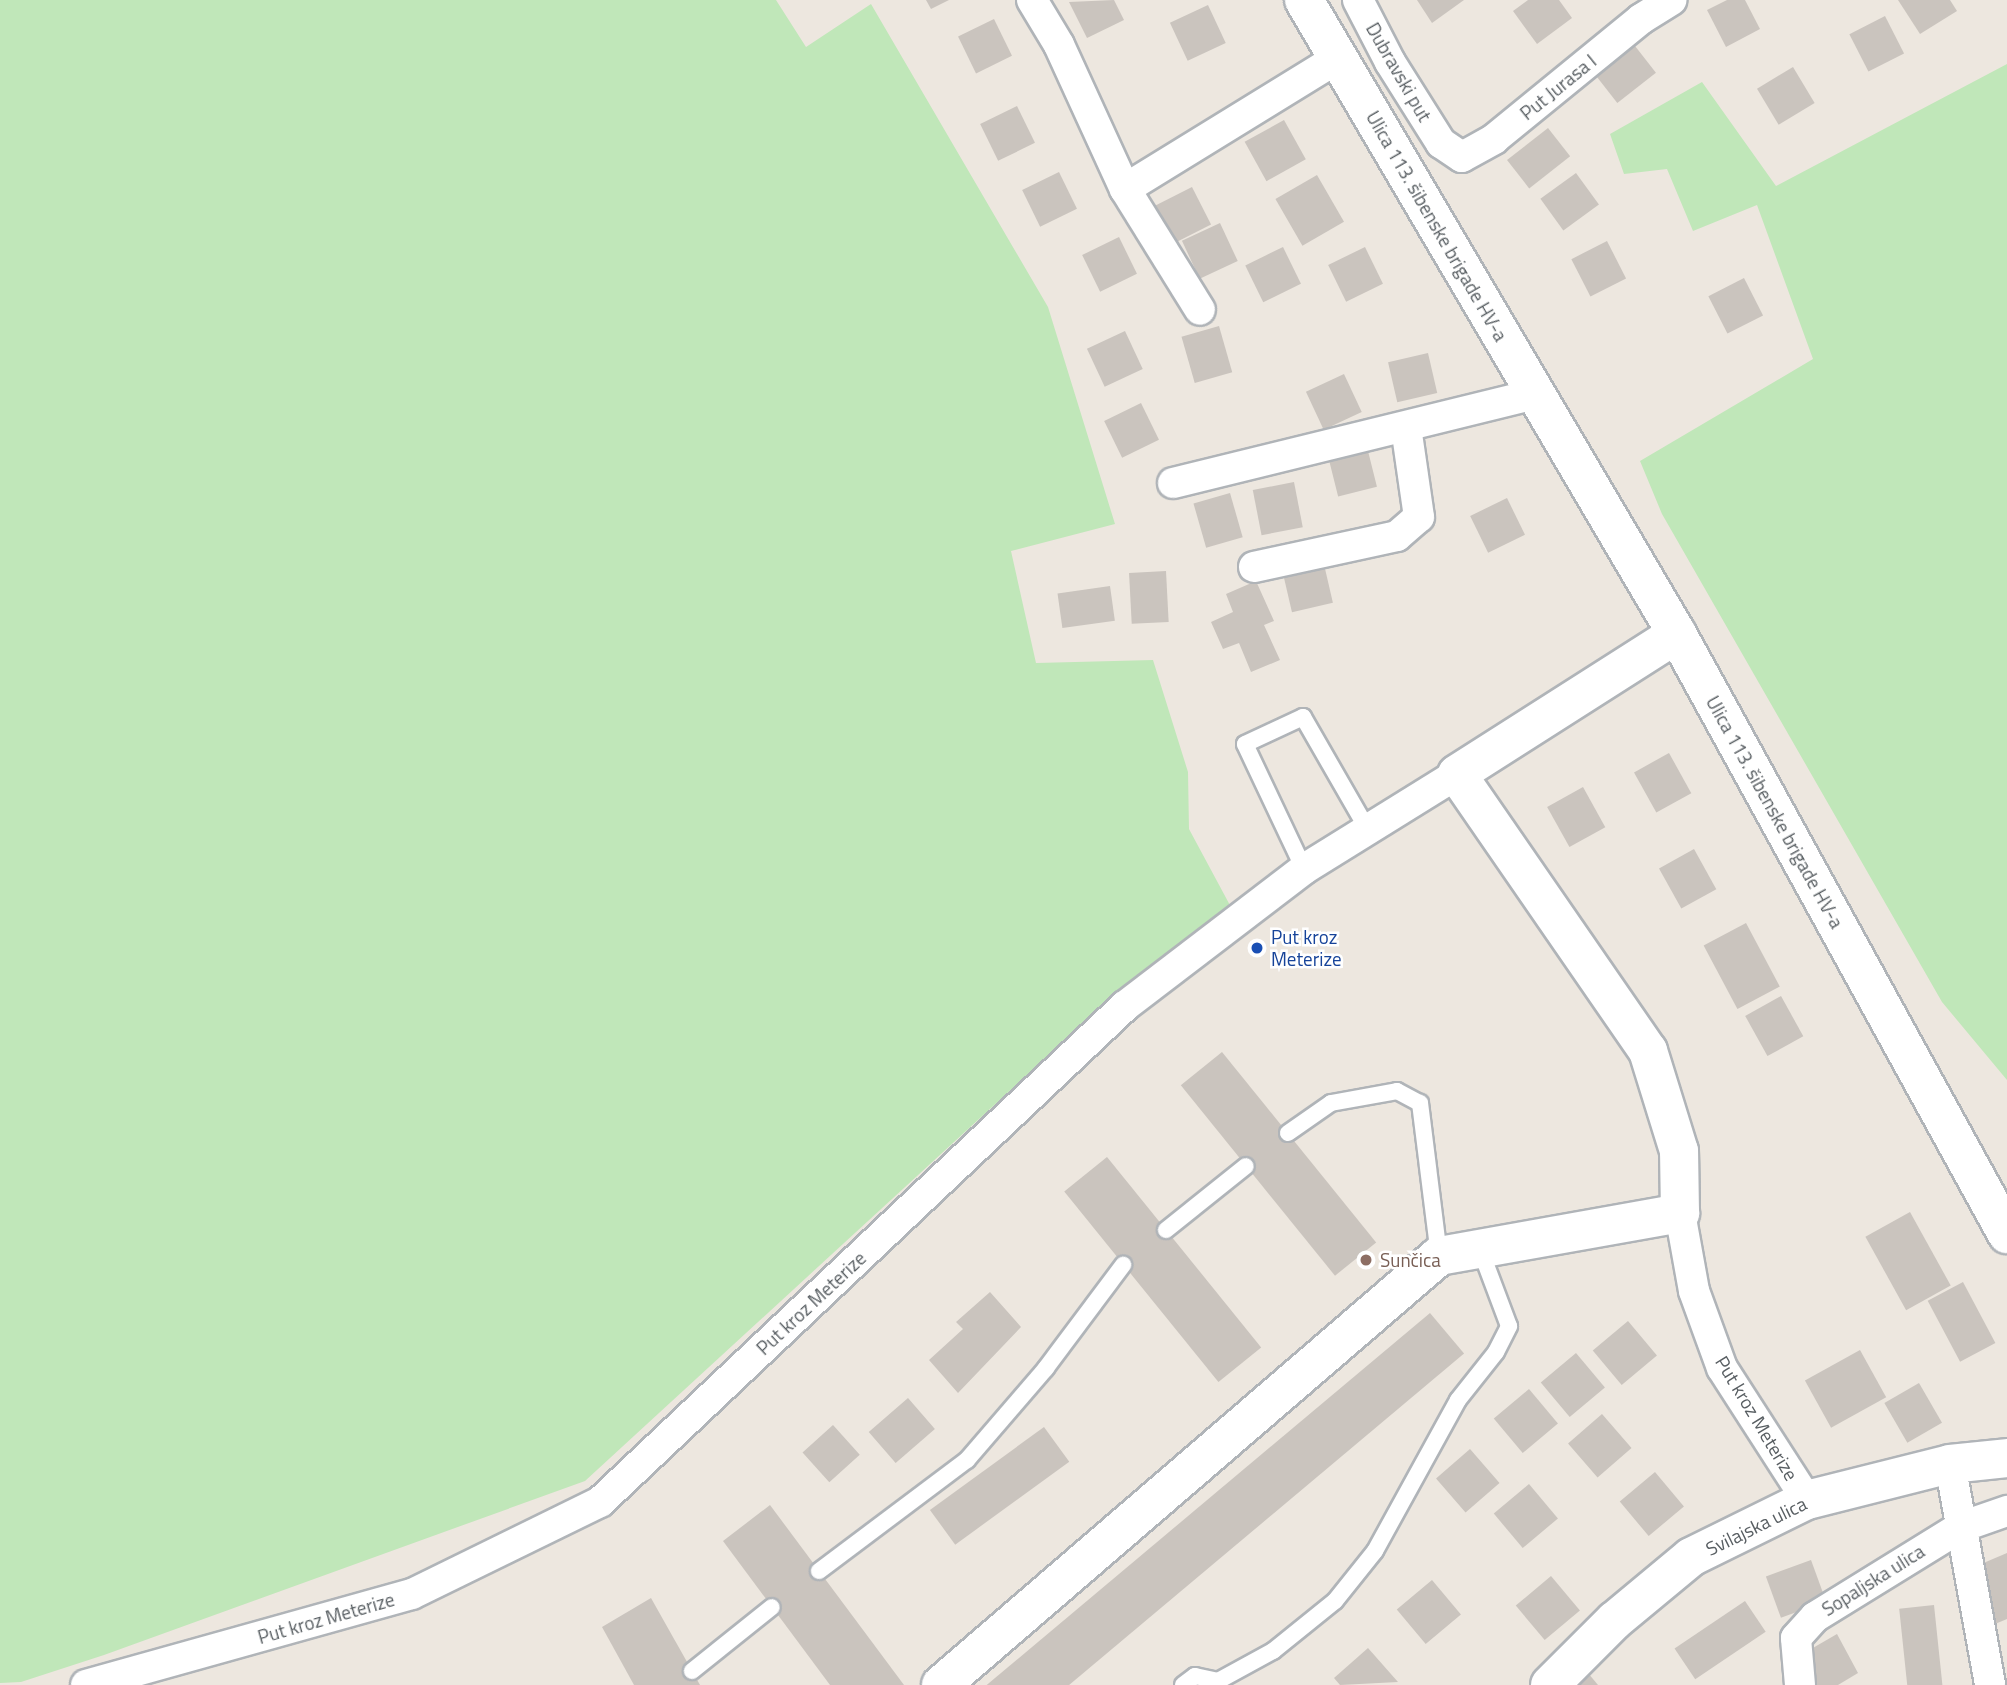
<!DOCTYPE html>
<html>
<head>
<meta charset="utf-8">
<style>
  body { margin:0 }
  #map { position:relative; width:2007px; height:1685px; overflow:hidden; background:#ede7df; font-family:"Titillium Web",sans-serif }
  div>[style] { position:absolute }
  .green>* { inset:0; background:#c0e7b9 }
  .building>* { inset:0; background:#cac4be; transform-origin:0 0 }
  .roads { filter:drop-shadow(2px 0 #b0b4b8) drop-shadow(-2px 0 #b0b4b8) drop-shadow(0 2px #b0b4b8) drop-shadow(0 -2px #b0b4b8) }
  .service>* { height:16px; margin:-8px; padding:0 8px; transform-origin:8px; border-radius:8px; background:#fff }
  .minor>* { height:30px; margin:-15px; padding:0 15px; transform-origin:15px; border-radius:15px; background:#fff }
  .tertiary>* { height:38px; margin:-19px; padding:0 19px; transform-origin:19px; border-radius:19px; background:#fff }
  .secondary>* { height:38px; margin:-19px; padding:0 19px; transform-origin:19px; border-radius:19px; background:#fff }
  .dots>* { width:19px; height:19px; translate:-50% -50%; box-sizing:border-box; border:4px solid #fff; border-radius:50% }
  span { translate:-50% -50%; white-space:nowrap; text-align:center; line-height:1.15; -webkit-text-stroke:5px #fff; paint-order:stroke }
  .street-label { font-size:19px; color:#585e62 }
  .transit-label { font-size:19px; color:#164399 }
  .left { translate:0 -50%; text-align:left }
  .education-label { font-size:19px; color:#785e54 }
</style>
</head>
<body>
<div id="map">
  <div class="green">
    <div style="clip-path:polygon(0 0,776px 0,806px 47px,871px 4px,1048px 307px,1115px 524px,1011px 551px,1036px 663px,1153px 660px,1188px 772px,1189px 829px,1232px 909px,1114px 995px,585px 1481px,104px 1655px,21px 1682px,0 1683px)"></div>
    <div style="clip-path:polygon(2007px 64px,2007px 1080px,1942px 1002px,1662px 514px,1640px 461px,1813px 359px,1757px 205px,1693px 231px,1667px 169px,1624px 174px,1610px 134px,1702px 82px,1776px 186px)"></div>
  </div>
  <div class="building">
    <div style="clip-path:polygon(926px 0,949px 0,931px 9px)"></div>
    <div style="clip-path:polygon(1114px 0,1124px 20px,1087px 38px,1069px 2px)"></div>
    <div style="clip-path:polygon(1417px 0,1464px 0,1432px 23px)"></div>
    <div style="clip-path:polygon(1528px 0,1559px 0,1572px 18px,1537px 44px,1513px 11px)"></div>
    <div style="clip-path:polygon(1727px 0,1745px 0,1760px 29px,1726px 47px,1707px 10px)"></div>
    <div style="clip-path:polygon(1898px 0,1950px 0,1957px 11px,1920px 34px)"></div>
    <div style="left:1208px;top:5px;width:42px;height:42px;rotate:65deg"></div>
    <div style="left:1885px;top:16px;width:42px;height:40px;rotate:63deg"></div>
    <div style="left:994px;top:19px;width:41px;height:40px;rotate:64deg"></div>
    <div style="left:1635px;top:46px;width:34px;height:49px;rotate:52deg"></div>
    <div style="left:1793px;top:67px;width:42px;height:42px;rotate:59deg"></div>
    <div style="left:1017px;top:106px;width:41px;height:41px;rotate:64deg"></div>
    <div style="left:1284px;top:120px;width:45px;height:45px;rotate:61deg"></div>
    <div style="left:1548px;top:128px;width:36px;height:52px;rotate:52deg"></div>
    <div style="left:1059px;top:172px;width:41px;height:41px;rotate:64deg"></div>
    <div style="left:1576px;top:173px;width:39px;height:44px;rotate:54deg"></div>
    <div style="left:1317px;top:175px;width:54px;height:48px;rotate:60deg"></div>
    <div style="left:1192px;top:187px;width:42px;height:41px;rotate:63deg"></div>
    <div style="left:1220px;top:223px;width:42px;height:42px;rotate:65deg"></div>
    <div style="left:1119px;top:237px;width:41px;height:41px;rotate:64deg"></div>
    <div style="left:1607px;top:241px;width:42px;height:40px;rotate:63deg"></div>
    <div style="left:1283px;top:247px;width:41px;height:42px;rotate:64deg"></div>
    <div style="left:1365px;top:247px;width:41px;height:41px;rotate:64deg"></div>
    <div style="left:1744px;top:278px;width:42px;height:40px;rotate:63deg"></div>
    <div style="left:1219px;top:326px;width:48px;height:39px;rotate:74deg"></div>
    <div style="left:1125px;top:331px;width:42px;height:42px;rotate:65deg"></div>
    <div style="left:1428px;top:353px;width:41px;height:41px;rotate:77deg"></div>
    <div style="left:1344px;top:374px;width:42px;height:42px;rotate:65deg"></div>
    <div style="left:1141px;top:403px;width:41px;height:41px;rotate:64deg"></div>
    <div style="left:1367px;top:447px;width:41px;height:40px;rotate:76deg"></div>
    <div style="left:1294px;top:482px;width:46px;height:42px;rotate:79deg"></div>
    <div style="left:1230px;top:493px;width:46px;height:38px;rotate:74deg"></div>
    <div style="left:1507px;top:498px;width:41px;height:41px;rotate:64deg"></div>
    <div style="left:1323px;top:560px;width:44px;height:42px;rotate:77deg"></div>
    <div style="left:1166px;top:571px;width:51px;height:37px;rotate:87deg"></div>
    <div style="clip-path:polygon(1256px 581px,1274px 621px,1264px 625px,1280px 660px,1251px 672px,1239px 643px,1223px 649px,1211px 622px,1233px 612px,1226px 594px)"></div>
    <div style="left:1110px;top:586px;width:35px;height:53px;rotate:82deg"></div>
    <div style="left:1669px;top:753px;width:46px;height:40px;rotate:61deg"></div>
    <div style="left:1583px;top:787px;width:46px;height:41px;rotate:61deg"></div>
    <div style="left:1694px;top:849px;width:46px;height:40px;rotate:61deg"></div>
    <div style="left:1746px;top:923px;width:72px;height:48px;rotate:62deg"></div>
    <div style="left:1781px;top:996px;width:46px;height:41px;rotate:61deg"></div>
    <div style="left:1222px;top:1052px;width:245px;height:53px;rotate:51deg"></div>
    <div style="left:1107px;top:1157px;width:245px;height:55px;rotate:51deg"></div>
    <div style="left:1910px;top:1212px;width:84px;height:51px;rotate:61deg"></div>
    <div style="left:1963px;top:1282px;width:69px;height:40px;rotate:62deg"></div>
    <div style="clip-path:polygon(990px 1292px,1021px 1327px,958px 1393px,929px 1360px,963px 1329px,956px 1322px)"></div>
    <div style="left:1430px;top:1313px;width:53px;height:581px;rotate:50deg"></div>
    <div style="left:1628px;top:1321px;width:45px;height:46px;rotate:50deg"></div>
    <div style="left:1860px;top:1350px;width:54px;height:63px;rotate:61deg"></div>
    <div style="left:1576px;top:1353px;width:45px;height:46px;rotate:50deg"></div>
    <div style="left:1919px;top:1383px;width:46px;height:40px;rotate:60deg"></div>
    <div style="left:1529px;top:1389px;width:45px;height:46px;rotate:50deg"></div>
    <div style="left:908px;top:1398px;width:41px;height:52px;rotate:49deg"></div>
    <div style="left:1602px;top:1414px;width:45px;height:45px;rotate:49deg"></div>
    <div style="left:833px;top:1425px;width:40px;height:41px;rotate:48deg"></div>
    <div style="left:1044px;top:1427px;width:43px;height:141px;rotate:54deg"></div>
    <div style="left:1470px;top:1449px;width:45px;height:45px;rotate:49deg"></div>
    <div style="left:1655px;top:1472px;width:45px;height:46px;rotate:50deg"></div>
    <div style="left:1529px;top:1484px;width:45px;height:46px;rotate:50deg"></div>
    <div style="clip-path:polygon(770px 1505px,904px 1685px,830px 1685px,723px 1541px)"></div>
    <div style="clip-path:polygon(2007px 1553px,2007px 1619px,1995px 1624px,1974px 1567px)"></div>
    <div style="left:1811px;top:1560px;width:44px;height:48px;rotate:70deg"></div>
    <div style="left:1551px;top:1576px;width:45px;height:46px;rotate:50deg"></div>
    <div style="left:1432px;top:1580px;width:45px;height:46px;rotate:50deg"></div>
    <div style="clip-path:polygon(651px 1598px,700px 1685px,634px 1685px,602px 1627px)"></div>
    <div style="left:1745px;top:1601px;width:37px;height:85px;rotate:56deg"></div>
    <div style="left:1934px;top:1605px;width:81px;height:35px;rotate:84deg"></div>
    <div style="clip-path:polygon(1837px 1634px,1858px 1673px,1838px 1685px,1816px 1685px,1799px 1656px)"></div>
    <div style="clip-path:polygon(1368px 1648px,1398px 1682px,1340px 1685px,1334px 1678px)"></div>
    <div style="clip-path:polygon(1588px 1673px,1598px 1685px,1575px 1685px)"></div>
  </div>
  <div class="roads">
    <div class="service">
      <div style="left:1304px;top:869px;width:138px;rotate:-115.3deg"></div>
      <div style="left:1245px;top:744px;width:64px;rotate:-25deg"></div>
      <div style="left:1303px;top:717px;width:130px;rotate:60.1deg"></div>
      <div style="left:1288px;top:1133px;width:52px;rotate:-34.9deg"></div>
      <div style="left:1331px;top:1103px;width:67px;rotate:-10.3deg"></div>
      <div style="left:1397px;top:1091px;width:26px;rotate:28deg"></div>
      <div style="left:1420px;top:1103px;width:154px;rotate:82.9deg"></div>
      <div style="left:1166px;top:1230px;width:102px;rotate:-38.7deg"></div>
      <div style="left:819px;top:1571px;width:185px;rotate:-36.9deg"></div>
      <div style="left:967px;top:1460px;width:121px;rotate:-49.3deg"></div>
      <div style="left:1046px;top:1368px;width:129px;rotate:-53.2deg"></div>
      <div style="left:692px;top:1671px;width:102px;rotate:-38.7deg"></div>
      <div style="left:1183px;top:1685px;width:15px;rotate:-37deg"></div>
      <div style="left:1195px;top:1676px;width:24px;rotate:12deg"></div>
      <div style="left:1218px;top:1681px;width:63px;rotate:-28.6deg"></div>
      <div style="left:1273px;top:1651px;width:80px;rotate:-38.9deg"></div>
      <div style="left:1335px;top:1601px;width:64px;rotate:-51.3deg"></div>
      <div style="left:1375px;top:1551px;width:172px;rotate:-61.2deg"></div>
      <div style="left:1458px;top:1400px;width:61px;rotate:-51.6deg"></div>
      <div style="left:1496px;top:1352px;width:29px;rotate:-63deg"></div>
      <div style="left:1509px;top:1326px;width:82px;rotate:-110.6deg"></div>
    </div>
    <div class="minor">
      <div style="left:1032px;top:0;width:52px;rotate:59deg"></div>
      <div style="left:1059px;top:45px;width:158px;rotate:65.4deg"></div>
      <div style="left:1125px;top:189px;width:142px;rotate:58.2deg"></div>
      <div style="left:1358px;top:0;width:70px;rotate:62.7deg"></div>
      <div style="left:1390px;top:62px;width:96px;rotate:57.8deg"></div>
      <div style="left:1441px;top:143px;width:25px;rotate:34deg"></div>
      <div style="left:1462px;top:157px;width:37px;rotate:-29deg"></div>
      <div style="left:1494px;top:139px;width:190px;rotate:-39.2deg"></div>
      <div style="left:1641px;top:19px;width:36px;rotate:-32deg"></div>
      <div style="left:1125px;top:189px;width:250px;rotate:-31.6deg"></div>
      <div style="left:1173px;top:483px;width:374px;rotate:-13.8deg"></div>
      <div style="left:1254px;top:567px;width:146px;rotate:-12.2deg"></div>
      <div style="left:1397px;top:536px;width:29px;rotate:-41deg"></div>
      <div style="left:1419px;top:517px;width:91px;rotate:-98.2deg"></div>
      <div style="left:1680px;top:1213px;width:79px;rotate:79.8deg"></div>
      <div style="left:1694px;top:1291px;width:82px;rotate:70deg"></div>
      <div style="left:1722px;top:1368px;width:157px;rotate:57.2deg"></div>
      <div style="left:1950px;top:1464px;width:225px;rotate:79.7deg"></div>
      <div style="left:86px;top:1685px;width:338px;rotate:-15.6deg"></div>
      <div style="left:412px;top:1594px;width:209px;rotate:-26.1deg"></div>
      <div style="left:600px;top:1502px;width:722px;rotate:-43.37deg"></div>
      <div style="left:1125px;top:1006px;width:225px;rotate:-37.4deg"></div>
      <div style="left:1304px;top:869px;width:180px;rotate:-31.8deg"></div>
      <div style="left:1800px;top:1685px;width:47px;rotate:-94.9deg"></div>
      <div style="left:1796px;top:1638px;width:28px;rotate:-48deg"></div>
      <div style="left:1815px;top:1617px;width:172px;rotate:-31.7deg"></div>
      <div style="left:1961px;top:1527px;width:49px;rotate:-19.2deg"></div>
    </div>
    <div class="tertiary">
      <div style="left:941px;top:1685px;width:657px;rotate:-40.74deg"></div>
      <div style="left:1439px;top:1256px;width:245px;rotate:-10.1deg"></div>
      <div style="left:1680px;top:1213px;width:62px;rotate:-90.9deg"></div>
      <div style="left:1679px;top:1151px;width:105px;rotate:-107.2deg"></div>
      <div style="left:1648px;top:1051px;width:336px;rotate:-124.6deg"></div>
      <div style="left:1457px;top:774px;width:261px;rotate:-32.5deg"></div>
      <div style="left:1550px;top:1685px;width:91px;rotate:-45deg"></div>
      <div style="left:1614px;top:1621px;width:100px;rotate:-39.7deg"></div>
      <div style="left:1691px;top:1557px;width:129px;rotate:-26.2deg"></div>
      <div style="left:1807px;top:1500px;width:147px;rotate:-14.1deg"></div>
      <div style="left:1950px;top:1464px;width:57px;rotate:-6deg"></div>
    </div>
    <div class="secondary">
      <div style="left:1304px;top:0;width:736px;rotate:59.53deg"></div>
      <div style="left:1677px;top:634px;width:685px;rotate:61.19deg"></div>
    </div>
  </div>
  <div class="dots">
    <div style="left:1257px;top:948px;background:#1a4fb4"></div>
    <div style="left:1366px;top:1260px;background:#8d6e63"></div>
  </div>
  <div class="street-label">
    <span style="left:1399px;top:72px;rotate:60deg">Dubravski put</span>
    <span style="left:1558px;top:87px;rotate:-39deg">Put Jurasa I</span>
    <span style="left:1437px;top:226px;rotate:60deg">Ulica 113. šibenske brigade HV-a</span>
    <span style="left:1775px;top:812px;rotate:61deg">Ulica 113. šibenske brigade HV-a</span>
    <span style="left:811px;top:1303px;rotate:-43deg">Put kroz Meterize</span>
    <span style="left:1757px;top:1418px;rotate:59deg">Put kroz Meterize</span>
    <span style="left:1756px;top:1526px;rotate:-26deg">Svilajska ulica</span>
    <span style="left:1873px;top:1580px;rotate:-32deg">Sopaljska ulica</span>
    <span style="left:326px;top:1618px;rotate:-16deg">Put kroz Meterize</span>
  </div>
  <div class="transit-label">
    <span class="left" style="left:1271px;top:948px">Put kroz<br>Meterize</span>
  </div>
  <div class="education-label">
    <span class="left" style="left:1380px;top:1260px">Sunčica</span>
  </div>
</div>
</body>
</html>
